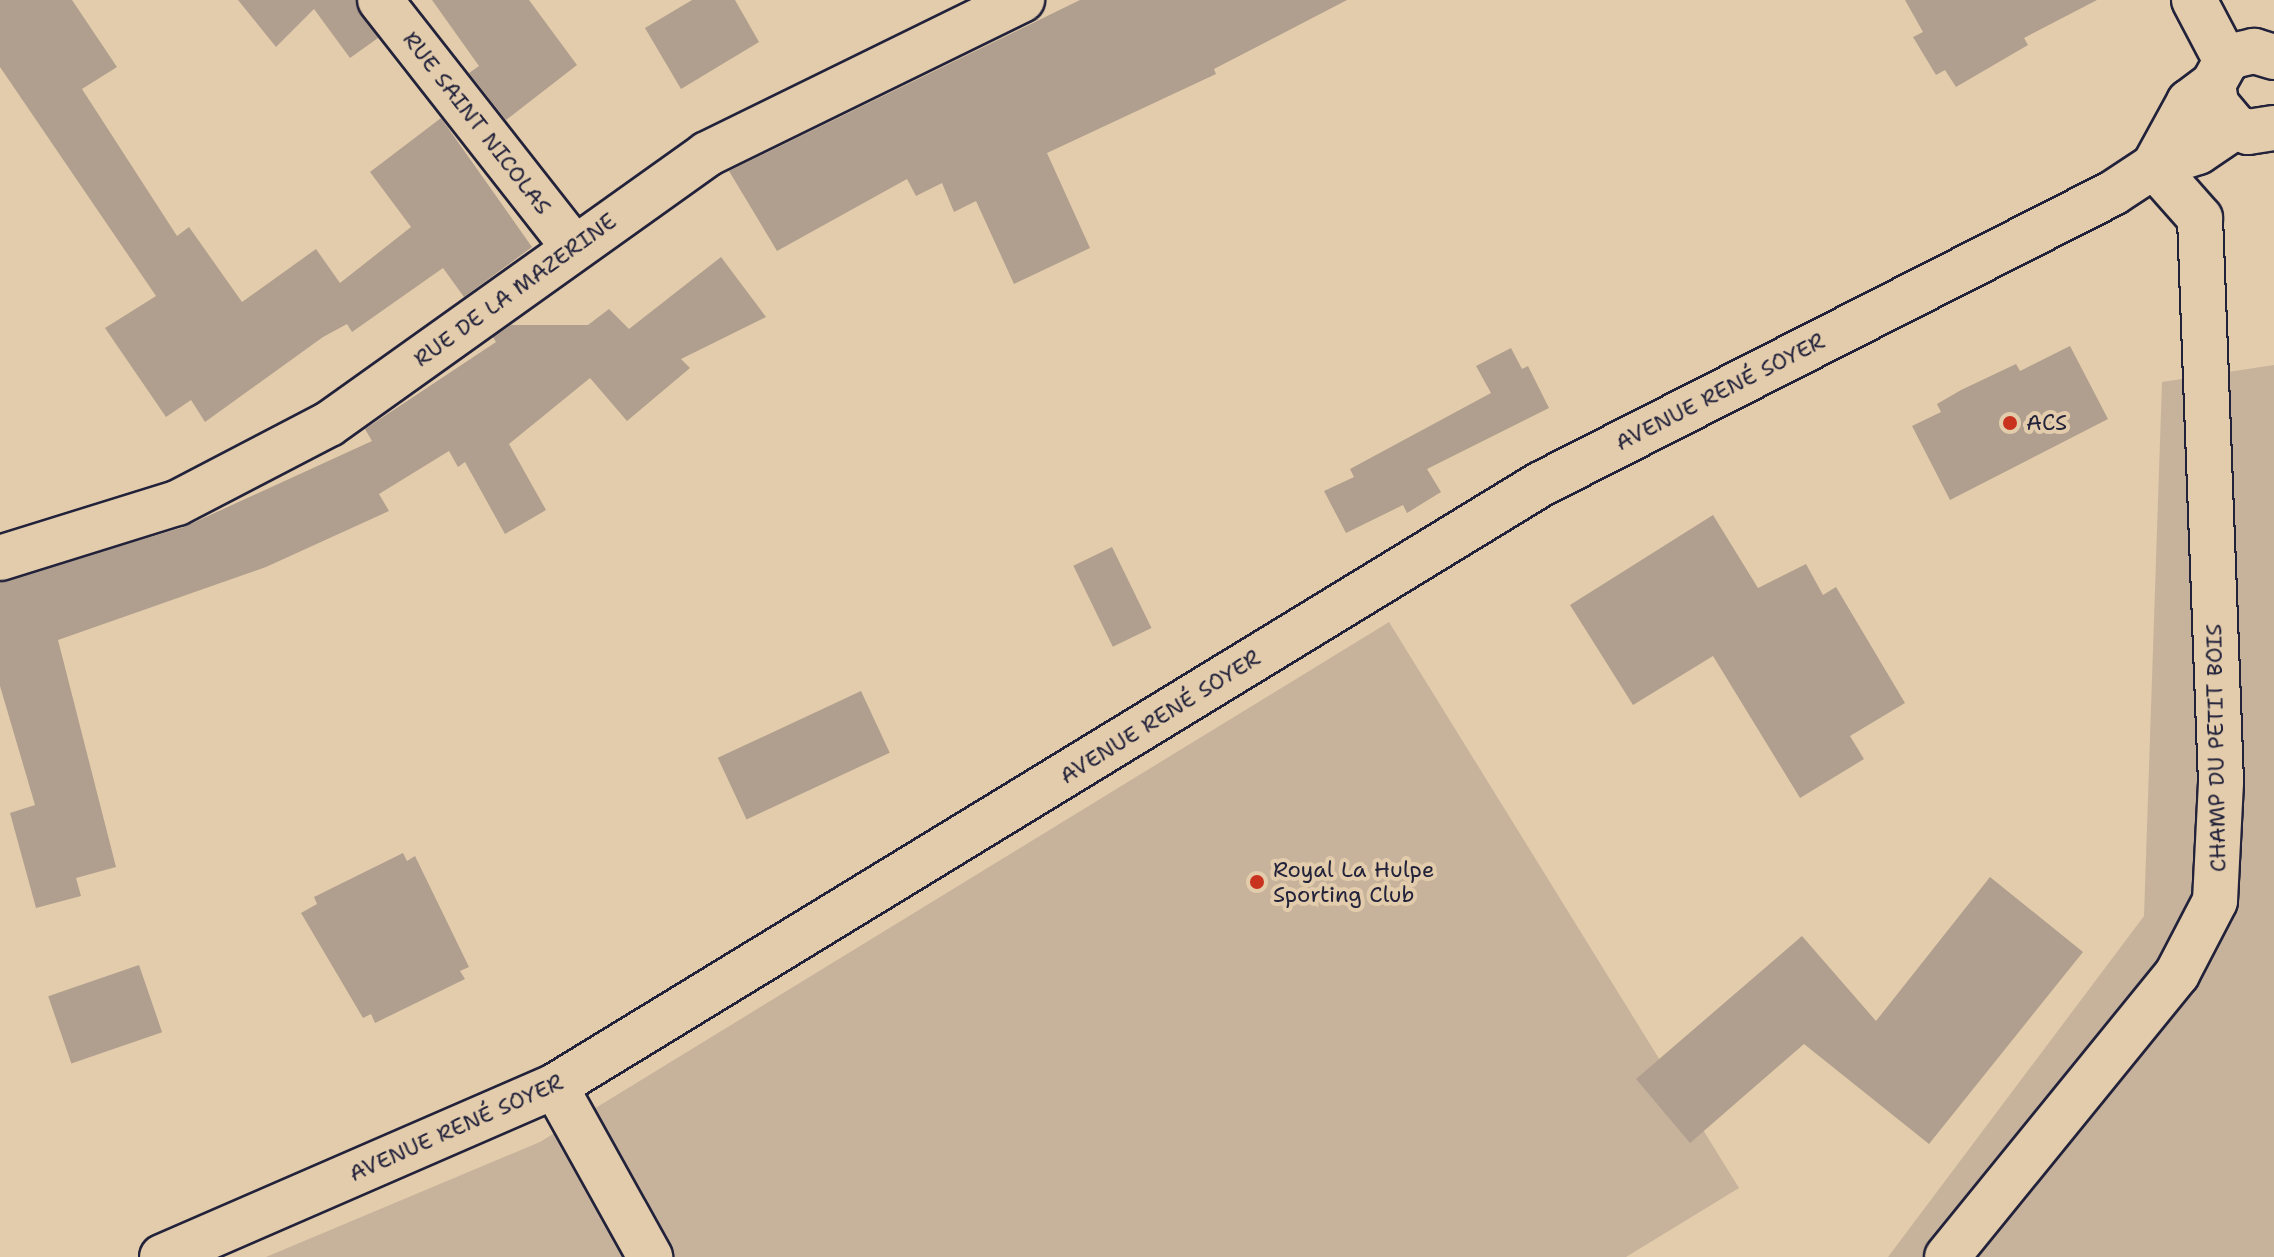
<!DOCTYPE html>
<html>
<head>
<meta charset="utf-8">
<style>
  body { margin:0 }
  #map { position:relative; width:2274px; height:1257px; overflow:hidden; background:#e3ccac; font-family:"Shantell Sans",sans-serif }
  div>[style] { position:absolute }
  .green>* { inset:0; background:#c7b39c }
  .building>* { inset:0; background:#b09f8e; transform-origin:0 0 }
  .roads { filter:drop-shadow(2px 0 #22223b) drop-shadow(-2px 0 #22223b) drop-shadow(0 2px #22223b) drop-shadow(0 -2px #22223b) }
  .minor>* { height:44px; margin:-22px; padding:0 22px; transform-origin:22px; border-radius:22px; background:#e3ccac }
  .dots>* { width:22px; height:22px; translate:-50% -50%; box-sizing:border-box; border:4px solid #e3ccac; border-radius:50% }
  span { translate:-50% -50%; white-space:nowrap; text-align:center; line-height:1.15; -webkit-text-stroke:8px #e3ccac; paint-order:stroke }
  .street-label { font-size:22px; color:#22223b }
  .poi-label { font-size:22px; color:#22223b }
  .left { translate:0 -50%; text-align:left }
</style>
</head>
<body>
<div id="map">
  <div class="green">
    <div style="clip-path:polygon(2274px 365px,2274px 1257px,1888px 1257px,2144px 916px,2162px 382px)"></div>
    <div style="clip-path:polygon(1389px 622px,1739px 1188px,1626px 1257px,266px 1257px,540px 1142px)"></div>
  </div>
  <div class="building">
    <div style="clip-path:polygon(0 0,72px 0,117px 67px,82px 89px,177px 236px,189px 227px,242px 302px,316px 249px,340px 283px,411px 227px,370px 172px,441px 118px,532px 247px,464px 297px,443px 268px,352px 332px,347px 324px,323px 337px,205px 422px,191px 400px,166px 417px,105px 328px,156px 296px,0 67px)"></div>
    <div style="clip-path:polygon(238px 0,356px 0,378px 38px,350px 58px,314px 9px,276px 47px)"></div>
    <div style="clip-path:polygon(432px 0,529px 0,577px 65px,506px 120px,469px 73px,479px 66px)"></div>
    <div style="clip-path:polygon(692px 0,735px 0,759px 42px,681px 89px,645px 28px)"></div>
    <div style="clip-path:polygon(1080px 0,1347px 0,1214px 69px,1216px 74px,1047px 153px,1090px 248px,1014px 284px,976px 201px,954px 212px,942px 183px,916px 196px,907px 179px,777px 251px,729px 171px)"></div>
    <div style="clip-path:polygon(1905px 0,2097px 0,2024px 38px,2028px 45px,1956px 87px,1945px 70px,1936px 75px,1913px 37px,1923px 32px)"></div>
    <div style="clip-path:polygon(721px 257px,766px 317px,681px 359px,690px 368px,627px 421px,590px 378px,509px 444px,546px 510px,505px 534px,465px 462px,458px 467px,449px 451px,379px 494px,389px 511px,266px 567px,58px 640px,116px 867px,76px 878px,81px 896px,36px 908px,10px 813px,35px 805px,0 686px,0 582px,184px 527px,372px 441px,365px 429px,496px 342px,493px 337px,511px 325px,588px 325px,609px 309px,629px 329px)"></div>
    <div style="clip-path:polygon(2070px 346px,2108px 419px,1950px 500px,1912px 426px,1941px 412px,1937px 404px,1961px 390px,2016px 364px,2020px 371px)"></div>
    <div style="clip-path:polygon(1511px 348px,1522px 369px,1528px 366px,1549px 408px,1427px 469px,1441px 492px,1407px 513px,1403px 505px,1346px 533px,1324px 491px,1354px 477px,1350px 469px,1491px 393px,1476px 366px)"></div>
    <div style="clip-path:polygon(1713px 515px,1758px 588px,1806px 564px,1823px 595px,1836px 587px,1905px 703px,1850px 736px,1864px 759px,1800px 798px,1713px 656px,1633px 705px,1570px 605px)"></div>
    <div style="left:1112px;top:547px;width:90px;height:43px;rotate:64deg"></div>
    <div style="left:861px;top:691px;width:68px;height:158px;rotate:65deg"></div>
    <div style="clip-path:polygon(403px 853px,407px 861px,415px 856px,469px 967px,460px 971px,465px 979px,375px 1023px,371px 1014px,363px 1018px,301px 913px,317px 904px,314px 897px)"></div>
    <div style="clip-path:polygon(1990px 877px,2083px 952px,1929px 1144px,1804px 1044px,1690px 1143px,1636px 1079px,1802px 936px,1876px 1021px)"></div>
    <div style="left:139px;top:965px;width:71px;height:96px;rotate:71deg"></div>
  </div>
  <div class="roads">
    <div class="minor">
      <div style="left:380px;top:0;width:313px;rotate:51.9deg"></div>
      <div style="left:2194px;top:0;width:69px;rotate:62.3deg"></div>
      <div style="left:2274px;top:57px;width:21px;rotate:-163deg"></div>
      <div style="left:2254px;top:51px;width:18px;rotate:167deg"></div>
      <div style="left:2236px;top:55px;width:12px;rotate:149deg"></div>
      <div style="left:2226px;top:61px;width:26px;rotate:119deg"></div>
      <div style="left:2213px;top:84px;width:20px;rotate:81deg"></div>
      <div style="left:2216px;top:104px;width:30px;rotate:50deg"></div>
      <div style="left:2235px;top:127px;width:14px;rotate:21deg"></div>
      <div style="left:2248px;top:132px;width:26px;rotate:-9deg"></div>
      <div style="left:2154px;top:166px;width:73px;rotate:-61.3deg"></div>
      <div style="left:2189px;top:102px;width:30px;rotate:-37deg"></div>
      <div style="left:0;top:558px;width:185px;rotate:-17.3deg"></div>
      <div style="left:177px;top:503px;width:171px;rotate:-27.5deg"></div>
      <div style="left:329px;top:424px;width:465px;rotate:-35.5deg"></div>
      <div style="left:707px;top:154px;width:351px;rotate:-26.1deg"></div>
      <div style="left:555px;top:1086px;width:196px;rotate:60.9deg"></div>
      <div style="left:162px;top:1257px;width:429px;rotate:-23.5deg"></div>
      <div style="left:555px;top:1086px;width:1155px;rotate:-31.41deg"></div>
      <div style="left:1541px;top:484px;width:642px;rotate:-26.96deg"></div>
      <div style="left:2113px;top:193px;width:49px;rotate:-33.4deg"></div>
      <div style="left:2154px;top:166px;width:46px;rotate:-17.7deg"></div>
      <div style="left:2198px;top:152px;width:45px;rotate:-34deg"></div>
      <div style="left:1947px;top:1257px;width:365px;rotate:-50.9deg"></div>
      <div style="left:2177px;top:974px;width:82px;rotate:-62.5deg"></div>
      <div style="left:2215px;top:901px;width:119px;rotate:-87.1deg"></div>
      <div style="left:2221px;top:782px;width:564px;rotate:-92.13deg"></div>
      <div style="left:2200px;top:218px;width:69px;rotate:-131.5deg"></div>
    </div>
  </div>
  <div class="dots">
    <div style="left:2010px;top:423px;background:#c8321e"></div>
    <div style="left:1257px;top:882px;background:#c8321e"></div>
  </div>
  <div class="street-label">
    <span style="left:477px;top:123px;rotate:52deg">RUE SAINT NICOLAS</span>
    <span style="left:515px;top:290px;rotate:-36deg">RUE DE LA MAZERINE</span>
    <span style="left:1720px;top:392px;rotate:-27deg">AVENUE RENÉ SOYER</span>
    <span style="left:1160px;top:717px;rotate:-32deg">AVENUE RENÉ SOYER</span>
    <span style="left:2216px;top:748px;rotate:-91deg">CHAMP DU PETIT BOIS</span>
    <span style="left:456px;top:1128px;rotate:-24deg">AVENUE RENÉ SOYER</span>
  </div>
  <div class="poi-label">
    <span class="left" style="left:2026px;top:423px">ACS</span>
    <span class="left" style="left:1273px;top:882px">Royal La Hulpe<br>Sporting Club</span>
  </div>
</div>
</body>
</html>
